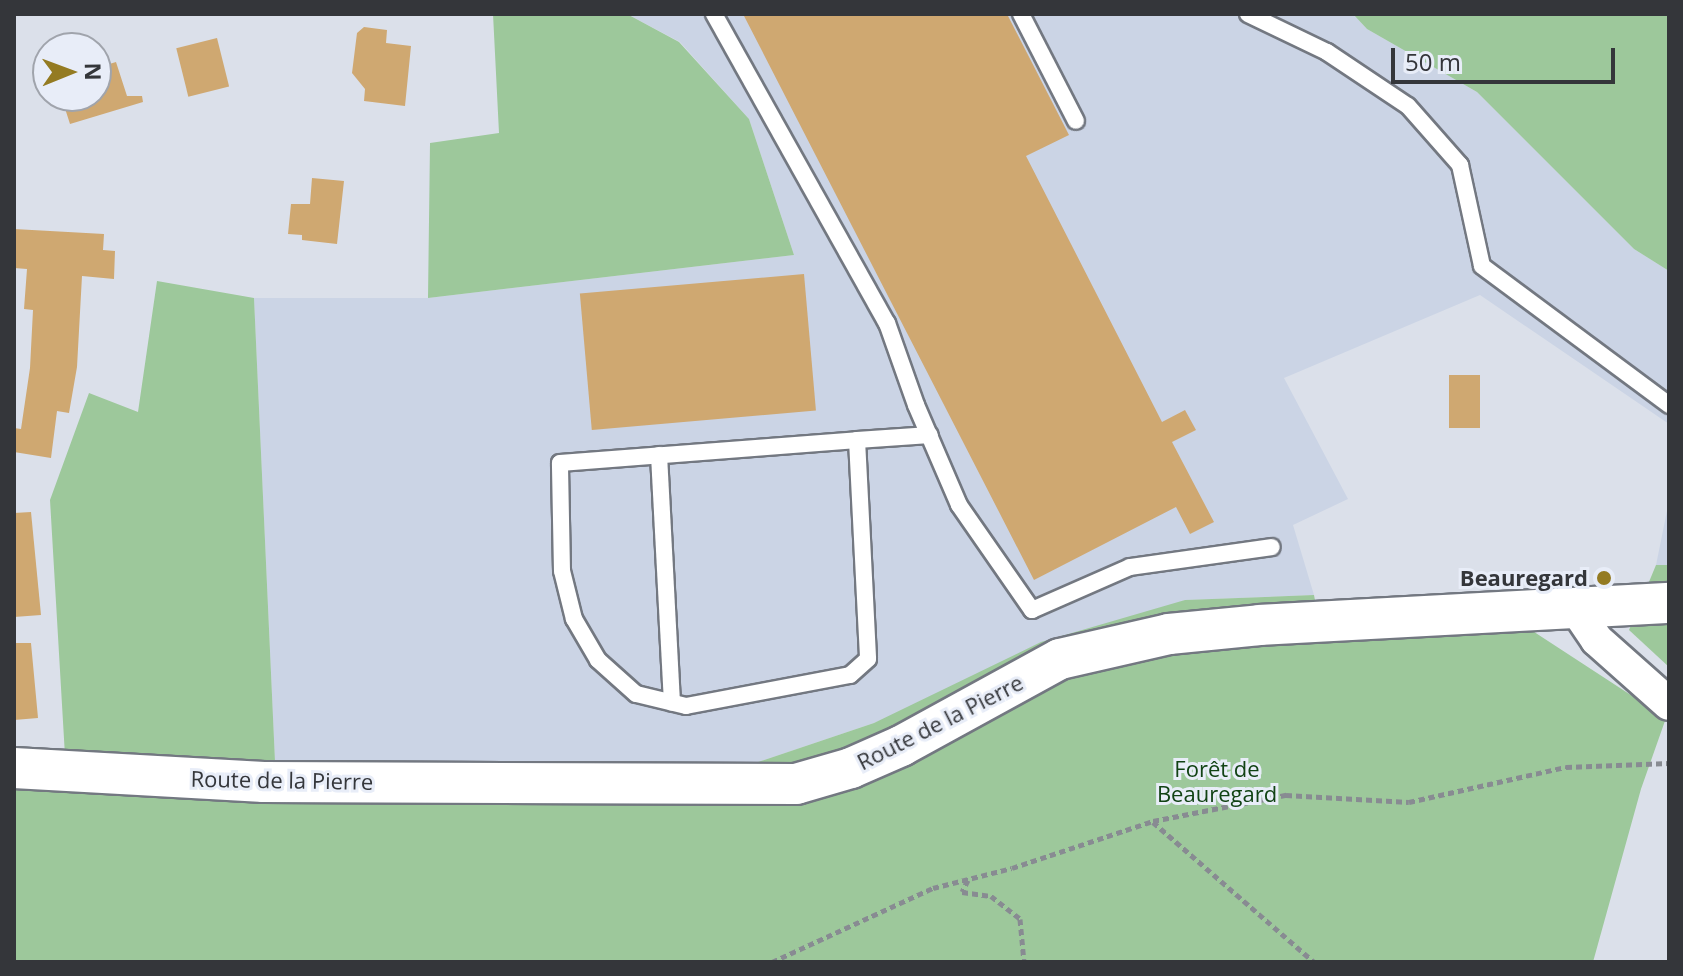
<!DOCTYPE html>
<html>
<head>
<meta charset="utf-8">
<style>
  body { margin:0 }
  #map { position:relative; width:1683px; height:976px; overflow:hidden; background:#dbe0ea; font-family:"Open Sans",sans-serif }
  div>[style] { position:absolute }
  .built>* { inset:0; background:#cbd4e5 }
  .green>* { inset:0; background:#9dc89b }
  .building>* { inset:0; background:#cfa871; transform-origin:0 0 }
  .path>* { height:5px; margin-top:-2.5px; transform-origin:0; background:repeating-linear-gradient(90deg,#888b92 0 6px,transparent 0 10px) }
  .roads { filter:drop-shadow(2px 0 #737881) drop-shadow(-2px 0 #737881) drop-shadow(0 2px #737881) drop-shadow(0 -2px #737881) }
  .service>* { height:16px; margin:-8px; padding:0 8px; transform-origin:8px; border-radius:8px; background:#fff }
  .minor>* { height:32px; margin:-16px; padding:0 16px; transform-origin:16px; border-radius:16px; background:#fff }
  .tertiary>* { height:40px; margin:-20px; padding:0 20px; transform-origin:20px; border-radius:20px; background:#fff }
  .dots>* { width:22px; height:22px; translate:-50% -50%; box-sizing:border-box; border:4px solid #e8edf8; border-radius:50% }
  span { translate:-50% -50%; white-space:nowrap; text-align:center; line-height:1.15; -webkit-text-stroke:6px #e8edf8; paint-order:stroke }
  .poi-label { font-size:22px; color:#34363a; font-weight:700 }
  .right { translate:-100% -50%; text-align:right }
  .street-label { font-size:22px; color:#34363a }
  .park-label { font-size:22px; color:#114314 }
  .frame { position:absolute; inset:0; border:16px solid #34363a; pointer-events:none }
  .north { position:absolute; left:32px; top:32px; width:80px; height:80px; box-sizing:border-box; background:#e8edf8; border:2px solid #a0a4ac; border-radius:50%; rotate:89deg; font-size:22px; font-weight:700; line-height:32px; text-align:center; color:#34363a }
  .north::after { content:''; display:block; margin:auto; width:28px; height:36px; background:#947b22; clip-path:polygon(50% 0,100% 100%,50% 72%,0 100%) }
  .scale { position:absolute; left:1391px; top:48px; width:224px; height:36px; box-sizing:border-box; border:4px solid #34363a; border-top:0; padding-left:10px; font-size:24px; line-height:28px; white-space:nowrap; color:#34363a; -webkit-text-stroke:6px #e8edf8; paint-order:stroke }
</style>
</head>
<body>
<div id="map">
  <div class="built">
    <div style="clip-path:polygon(627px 14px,1353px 14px,1367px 29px,1477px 92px,1634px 249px,1669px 271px,1669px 424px,1480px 295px,1284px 378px,1348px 499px,1293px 525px,1314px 595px,1185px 600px,874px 723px,749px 765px,542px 767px,275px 761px,254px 298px,428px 298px,794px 255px,749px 119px,680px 42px)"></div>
    <div style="clip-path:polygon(1669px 501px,1669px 565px,1656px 565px)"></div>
  </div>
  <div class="green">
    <div style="clip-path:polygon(493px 14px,627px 14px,679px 42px,749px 119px,794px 255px,428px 298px,430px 143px,499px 133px)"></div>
    <div style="clip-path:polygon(1353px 14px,1669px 14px,1669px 271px,1634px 249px,1477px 92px,1367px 29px)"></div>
    <div style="clip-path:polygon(157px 281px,254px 298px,275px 761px,542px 767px,749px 765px,874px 723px,1041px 642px,1185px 600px,1314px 595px,1321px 633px,1525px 626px,1666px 718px,1641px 789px,1593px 962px,14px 962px,14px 781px,67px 790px,50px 500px,89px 393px,138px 412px)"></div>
    <div style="clip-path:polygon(1656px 565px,1669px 565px,1669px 667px,1629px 630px)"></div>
  </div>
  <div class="building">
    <div style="clip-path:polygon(743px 14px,1007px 14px,1069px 135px,1026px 156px,1162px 422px,1185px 410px,1196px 430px,1172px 442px,1214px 522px,1190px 534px,1176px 507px,1034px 580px)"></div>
    <div style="clip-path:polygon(364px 27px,387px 30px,386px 43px,411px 46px,405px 106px,364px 101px,365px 89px,352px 73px,357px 33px)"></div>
    <div style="left:217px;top:38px;width:50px;height:42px;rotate:76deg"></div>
    <div style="clip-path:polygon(116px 62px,127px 96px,142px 96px,143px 102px,70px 124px,61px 96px,96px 96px,96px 68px)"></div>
    <div style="clip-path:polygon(312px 178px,344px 181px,337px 244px,302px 240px,302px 235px,288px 234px,291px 204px,310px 204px)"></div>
    <div style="clip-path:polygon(14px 229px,104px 234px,103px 250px,115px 251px,114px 279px,82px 276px,77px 367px,69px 413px,57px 411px,51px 458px,14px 452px,14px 428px,21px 429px,30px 368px,33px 310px,24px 309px,27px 269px,14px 268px)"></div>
    <div style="left:804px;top:274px;width:137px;height:225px;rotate:85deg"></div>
    <div style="left:1480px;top:375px;width:53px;height:31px;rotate:90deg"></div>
    <div style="clip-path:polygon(31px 512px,41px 615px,14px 617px,14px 513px)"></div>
    <div style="clip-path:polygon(14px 643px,31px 643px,38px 718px,14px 720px)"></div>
  </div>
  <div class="path">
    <div style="left:1153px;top:822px;width:213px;rotate:41deg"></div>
    <div style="left:968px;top:880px;width:13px;rotate:117deg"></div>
    <div style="left:962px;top:892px;width:29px;rotate:8deg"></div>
    <div style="left:991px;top:896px;width:37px;rotate:38deg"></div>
    <div style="left:1020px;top:919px;width:43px;rotate:84.7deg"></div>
    <div style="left:772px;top:962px;width:177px;rotate:-24.7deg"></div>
    <div style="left:933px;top:888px;width:81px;rotate:-14.2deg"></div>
    <div style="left:1012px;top:868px;width:149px;rotate:-18.4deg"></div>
    <div style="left:1153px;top:821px;width:136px;rotate:-11.1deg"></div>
    <div style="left:1286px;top:795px;width:123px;rotate:3.3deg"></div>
    <div style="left:1409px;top:802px;width:161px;rotate:-12.6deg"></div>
    <div style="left:1566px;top:767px;width:103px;rotate:-2.2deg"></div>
  </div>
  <div class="roads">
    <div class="service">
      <div style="left:714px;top:14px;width:354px;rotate:60.8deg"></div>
      <div style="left:887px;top:323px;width:87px;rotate:70.5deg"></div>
      <div style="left:916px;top:405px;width:109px;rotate:66.7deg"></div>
      <div style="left:959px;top:505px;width:128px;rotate:55.2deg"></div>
      <div style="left:1032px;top:610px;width:107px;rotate:-23.7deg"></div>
      <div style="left:1130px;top:567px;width:143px;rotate:-8deg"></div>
      <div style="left:1021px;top:14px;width:120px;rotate:62.8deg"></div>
      <div style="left:1248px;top:14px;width:88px;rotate:25.7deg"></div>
      <div style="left:1327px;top:52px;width:97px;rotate:33.7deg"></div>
      <div style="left:1408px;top:106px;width:79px;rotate:48.6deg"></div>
      <div style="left:1460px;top:165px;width:103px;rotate:77.7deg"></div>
      <div style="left:1482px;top:266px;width:233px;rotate:36.6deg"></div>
      <div style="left:857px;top:440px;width:219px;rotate:87.1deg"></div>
      <div style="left:868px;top:659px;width:24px;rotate:138deg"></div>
      <div style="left:850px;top:675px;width:167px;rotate:169.3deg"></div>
      <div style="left:686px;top:706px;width:51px;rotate:-166.5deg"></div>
      <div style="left:636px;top:694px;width:51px;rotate:-138.2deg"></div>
      <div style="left:598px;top:660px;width:48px;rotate:-120.3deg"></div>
      <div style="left:574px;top:619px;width:49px;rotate:-104deg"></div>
      <div style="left:562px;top:571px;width:108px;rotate:-91.1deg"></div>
      <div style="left:560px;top:463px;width:298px;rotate:-4.4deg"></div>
      <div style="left:857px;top:440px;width:73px;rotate:-3.9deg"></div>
      <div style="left:659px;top:455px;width:248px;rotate:87deg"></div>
    </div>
    <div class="minor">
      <div style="left:1576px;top:609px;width:37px;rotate:56deg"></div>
      <div style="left:1597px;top:640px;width:96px;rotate:41.6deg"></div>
    </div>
    <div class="tertiary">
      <div style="left:14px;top:768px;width:250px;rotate:3.2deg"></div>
      <div style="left:264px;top:782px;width:532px;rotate:0.22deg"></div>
      <div style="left:796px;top:784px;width:57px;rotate:-16.2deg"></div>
      <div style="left:851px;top:768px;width:55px;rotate:-23.7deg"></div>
      <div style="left:901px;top:746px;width:181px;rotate:-28.7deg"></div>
      <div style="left:1060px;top:659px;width:112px;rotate:-12.9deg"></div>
      <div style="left:1169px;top:634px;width:91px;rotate:-5.6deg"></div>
      <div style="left:1260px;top:625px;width:410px;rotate:-3.1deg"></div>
    </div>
  </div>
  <div class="dots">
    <div style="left:1604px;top:578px;background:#947b22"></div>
  </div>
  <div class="poi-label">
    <span class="right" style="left:1588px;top:578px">Beauregard</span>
  </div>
  <div class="street-label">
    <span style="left:940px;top:722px;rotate:-27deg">Route de la Pierre</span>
    <span style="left:282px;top:780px;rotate:1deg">Route de la Pierre</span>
  </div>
  <div class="park-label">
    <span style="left:1217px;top:781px">Forêt de<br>Beauregard</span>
  </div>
  <div class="frame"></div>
  <div class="north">N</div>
  <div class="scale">50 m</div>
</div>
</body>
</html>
